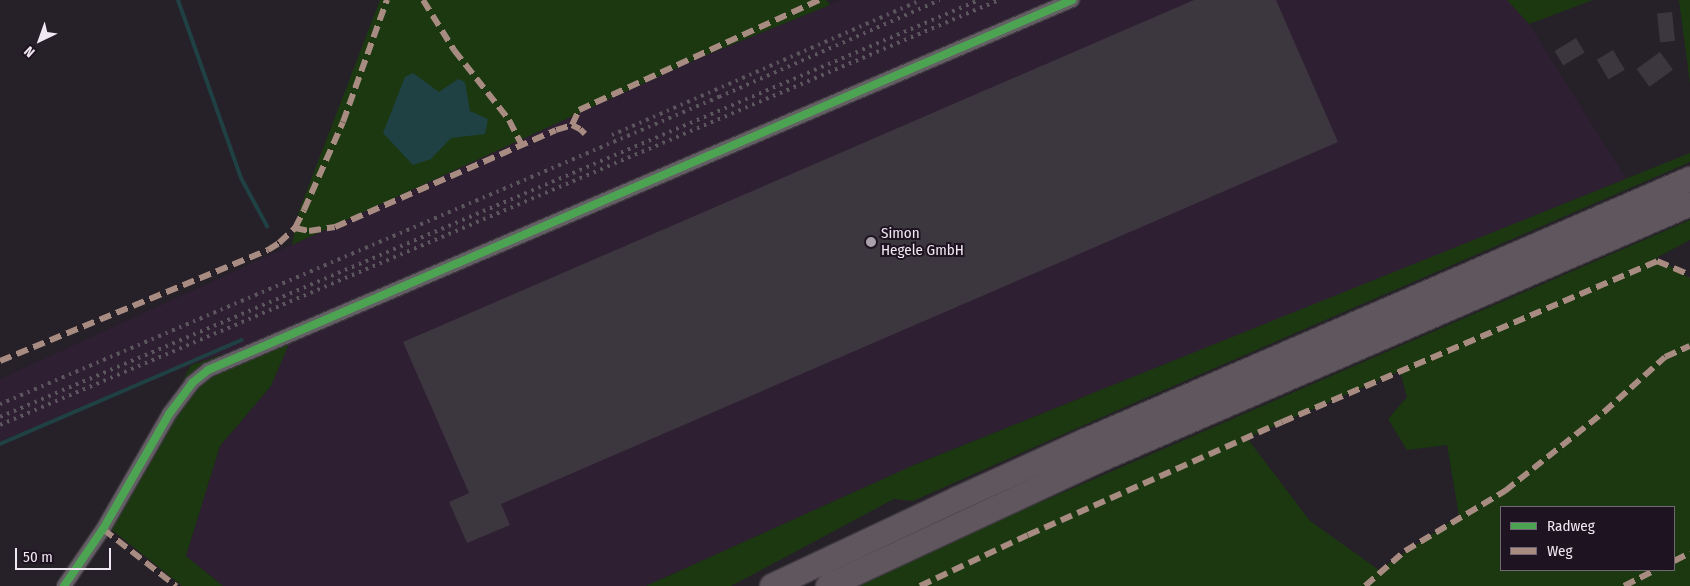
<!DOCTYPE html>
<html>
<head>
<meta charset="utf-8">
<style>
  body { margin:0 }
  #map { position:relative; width:1690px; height:586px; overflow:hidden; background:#262028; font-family:"Fira Sans Condensed",sans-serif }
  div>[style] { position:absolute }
  .built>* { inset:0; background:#2e1f32 }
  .green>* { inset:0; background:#1b3810 }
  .water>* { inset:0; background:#1f4143 }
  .stream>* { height:4px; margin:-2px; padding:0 2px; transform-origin:2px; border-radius:2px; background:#1f4143 }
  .building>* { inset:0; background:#3c373e; transform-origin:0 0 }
  .roads { filter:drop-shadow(1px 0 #403a41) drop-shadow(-1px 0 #403a41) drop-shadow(0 1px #403a41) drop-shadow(0 -1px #403a41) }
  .minor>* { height:14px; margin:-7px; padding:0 7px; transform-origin:7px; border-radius:7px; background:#645f65 }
  .motorway>* { height:24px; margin:-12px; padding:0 12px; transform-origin:12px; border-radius:12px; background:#60565e }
  .rail>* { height:4px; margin-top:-2px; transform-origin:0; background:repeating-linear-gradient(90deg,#5c575e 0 2.5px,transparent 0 7.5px) }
  .quiet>* { height:6px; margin-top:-3px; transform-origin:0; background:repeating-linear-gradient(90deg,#a88b81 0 12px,transparent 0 18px) }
  .cycleway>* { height:8px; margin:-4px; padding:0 4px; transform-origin:4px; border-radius:4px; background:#4ca352 }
  .dots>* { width:14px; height:14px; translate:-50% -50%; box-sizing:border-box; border:2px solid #1e1321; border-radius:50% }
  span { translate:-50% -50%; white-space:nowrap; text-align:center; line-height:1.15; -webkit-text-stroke:4px #1e1321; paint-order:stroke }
  .poi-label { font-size:15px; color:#f0e8f2 }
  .left { translate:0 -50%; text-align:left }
  .legend { position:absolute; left:1500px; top:506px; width:175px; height:65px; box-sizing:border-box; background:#1e1321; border:1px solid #726875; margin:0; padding:6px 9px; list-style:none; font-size:15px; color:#f0e8f2 }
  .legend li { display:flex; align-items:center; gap:10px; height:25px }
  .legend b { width:25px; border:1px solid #726875 }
  .north { position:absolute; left:15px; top:15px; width:50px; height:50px; -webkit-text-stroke:4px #1e1321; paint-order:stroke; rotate:222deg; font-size:14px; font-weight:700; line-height:20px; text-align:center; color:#f0e8f2 }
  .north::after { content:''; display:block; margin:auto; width:18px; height:22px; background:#f0e8f2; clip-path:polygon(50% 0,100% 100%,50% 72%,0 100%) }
  .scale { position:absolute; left:15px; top:548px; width:96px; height:22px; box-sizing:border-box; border:2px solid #f0e8f2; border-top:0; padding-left:6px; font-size:15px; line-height:18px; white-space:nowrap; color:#f0e8f2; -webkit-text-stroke:4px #1e1321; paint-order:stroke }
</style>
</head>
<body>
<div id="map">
  <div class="built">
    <div style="clip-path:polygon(842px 0,1514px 0,1626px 179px,914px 465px,646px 586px,223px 586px,186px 556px,220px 446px,271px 386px,294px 330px,191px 365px,0 441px,0 379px,699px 58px)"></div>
  </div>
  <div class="green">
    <div style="clip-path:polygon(380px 0,826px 0,830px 5px,699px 58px,292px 245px,299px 211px)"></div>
    <div style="clip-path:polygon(1507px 0,1593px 0,1529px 24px)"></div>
    <div style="clip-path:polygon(1679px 0,1690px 0,1690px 84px)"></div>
    <div style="clip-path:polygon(1690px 153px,1690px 162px,1134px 403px,913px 501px,894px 499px,731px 586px,646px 586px,914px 465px)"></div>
    <div style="clip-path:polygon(evenodd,1690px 220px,1690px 240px,1656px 258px,1690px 278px,1690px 586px,857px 586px,933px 549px,1690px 220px,1400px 371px,1407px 397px,1388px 419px,1407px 450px,1447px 445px,1459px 516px,1379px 570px,1310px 521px,1247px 438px,1400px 371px,1690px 220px,1501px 507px,1674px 507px,1674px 570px,1501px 570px,1501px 507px)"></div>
    <div style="clip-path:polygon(295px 330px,271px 386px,220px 446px,186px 556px,223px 586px,182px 586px,107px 526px,191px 365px)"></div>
  </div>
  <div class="water">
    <div style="clip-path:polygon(413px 73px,439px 92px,458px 79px,465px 82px,470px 111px,488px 119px,485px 134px,451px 138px,431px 159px,413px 165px,383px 133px,405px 77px)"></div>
  </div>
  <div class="stream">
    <div style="left:178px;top:0;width:189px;rotate:70.5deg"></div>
    <div style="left:241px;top:178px;width:55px;rotate:61.6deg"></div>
    <div style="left:0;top:444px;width:263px;rotate:-23.3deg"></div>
  </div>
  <div class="building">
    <div style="clip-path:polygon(1194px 0,1276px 0,1338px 142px,501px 504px,510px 525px,467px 543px,449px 502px,469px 493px,403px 342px)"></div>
    <div style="left:1672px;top:12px;width:29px;height:15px;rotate:84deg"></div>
    <div style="left:1576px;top:38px;width:17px;height:25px;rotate:59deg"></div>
    <div style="left:1613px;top:50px;width:23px;height:19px;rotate:59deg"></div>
    <div style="left:1660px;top:52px;width:22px;height:29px;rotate:54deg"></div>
  </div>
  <div class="roads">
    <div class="minor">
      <div style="left:64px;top:586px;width:69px;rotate:-55.6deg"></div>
      <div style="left:103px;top:529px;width:133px;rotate:-60.1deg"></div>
      <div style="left:169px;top:414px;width:39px;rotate:-53deg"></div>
      <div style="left:192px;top:383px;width:21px;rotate:-39deg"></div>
      <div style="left:208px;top:370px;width:940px;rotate:-23.18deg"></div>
    </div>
    <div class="motorway">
      <div style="left:772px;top:586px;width:204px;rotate:-25.2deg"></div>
      <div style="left:957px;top:499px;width:141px;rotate:-24.4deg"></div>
      <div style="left:1085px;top:441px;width:659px;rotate:-23.42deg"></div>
      <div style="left:828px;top:586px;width:297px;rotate:-24.9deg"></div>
      <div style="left:1097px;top:461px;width:646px;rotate:-23.43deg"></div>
    </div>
  </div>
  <div class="rail">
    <div style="left:612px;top:135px;width:337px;rotate:-23.6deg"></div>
    <div style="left:0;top:404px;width:782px;rotate:-23.12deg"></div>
    <div style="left:719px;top:97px;width:241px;rotate:-23.7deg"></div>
    <div style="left:0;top:417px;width:1064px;rotate:-23.07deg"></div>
    <div style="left:0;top:425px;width:1086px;rotate:-23.05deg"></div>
  </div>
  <div class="quiet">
    <div style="left:423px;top:0;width:59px;rotate:58.2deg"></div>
    <div style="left:454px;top:50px;width:89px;rotate:51.8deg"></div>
    <div style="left:509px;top:120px;width:28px;rotate:63deg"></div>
    <div style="left:572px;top:125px;width:17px;rotate:-65deg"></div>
    <div style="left:579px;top:110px;width:264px;rotate:-24.6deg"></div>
    <div style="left:295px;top:228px;width:14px;rotate:12deg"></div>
    <div style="left:309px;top:231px;width:26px;rotate:-9deg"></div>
    <div style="left:335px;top:227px;width:241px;rotate:-23.7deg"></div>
    <div style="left:556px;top:130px;width:17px;rotate:-17deg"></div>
    <div style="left:572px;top:125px;width:9px;rotate:27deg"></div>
    <div style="left:580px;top:129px;width:7px;rotate:45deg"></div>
    <div style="left:0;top:361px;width:290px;rotate:-22.5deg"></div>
    <div style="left:268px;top:250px;width:13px;rotate:-32deg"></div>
    <div style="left:279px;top:243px;width:22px;rotate:-43deg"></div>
    <div style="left:295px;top:228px;width:20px;rotate:-63deg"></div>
    <div style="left:304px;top:210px;width:96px;rotate:-66.1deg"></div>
    <div style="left:343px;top:122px;width:130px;rotate:-70.2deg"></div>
    <div style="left:103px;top:529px;width:93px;rotate:38deg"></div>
    <div style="left:1674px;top:561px;width:18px;rotate:-27deg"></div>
    <div style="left:920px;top:586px;width:119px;rotate:-25.3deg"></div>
    <div style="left:1028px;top:535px;width:278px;rotate:-24deg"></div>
    <div style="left:1282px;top:422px;width:408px;rotate:-23.2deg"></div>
    <div style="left:1657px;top:261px;width:36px;rotate:23deg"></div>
    <div style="left:1365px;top:586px;width:53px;rotate:-41.2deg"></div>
    <div style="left:1405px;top:551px;width:117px;rotate:-31deg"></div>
    <div style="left:1505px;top:491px;width:127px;rotate:-38.6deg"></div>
    <div style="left:1604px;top:412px;width:82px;rotate:-42deg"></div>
    <div style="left:1665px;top:357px;width:27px;rotate:-24deg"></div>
    <div style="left:1624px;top:586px;width:36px;rotate:-27deg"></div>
  </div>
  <div class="cycleway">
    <div style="left:64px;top:586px;width:69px;rotate:-55.6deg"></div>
    <div style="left:103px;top:529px;width:133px;rotate:-60.1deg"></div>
    <div style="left:169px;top:414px;width:39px;rotate:-53deg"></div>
    <div style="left:192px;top:383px;width:21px;rotate:-39deg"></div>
    <div style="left:208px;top:370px;width:940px;rotate:-23.18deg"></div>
  </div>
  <div class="dots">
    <div style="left:871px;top:242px;background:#a9a2ab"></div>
  </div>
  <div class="poi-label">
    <span class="left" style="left:881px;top:242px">Simon<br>Hegele GmbH</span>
  </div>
  <ul class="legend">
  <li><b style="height:6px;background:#4ca352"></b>Radweg</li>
  <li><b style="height:6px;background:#a88b81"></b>Weg</li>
  </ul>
  <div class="north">N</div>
  <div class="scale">50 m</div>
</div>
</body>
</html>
